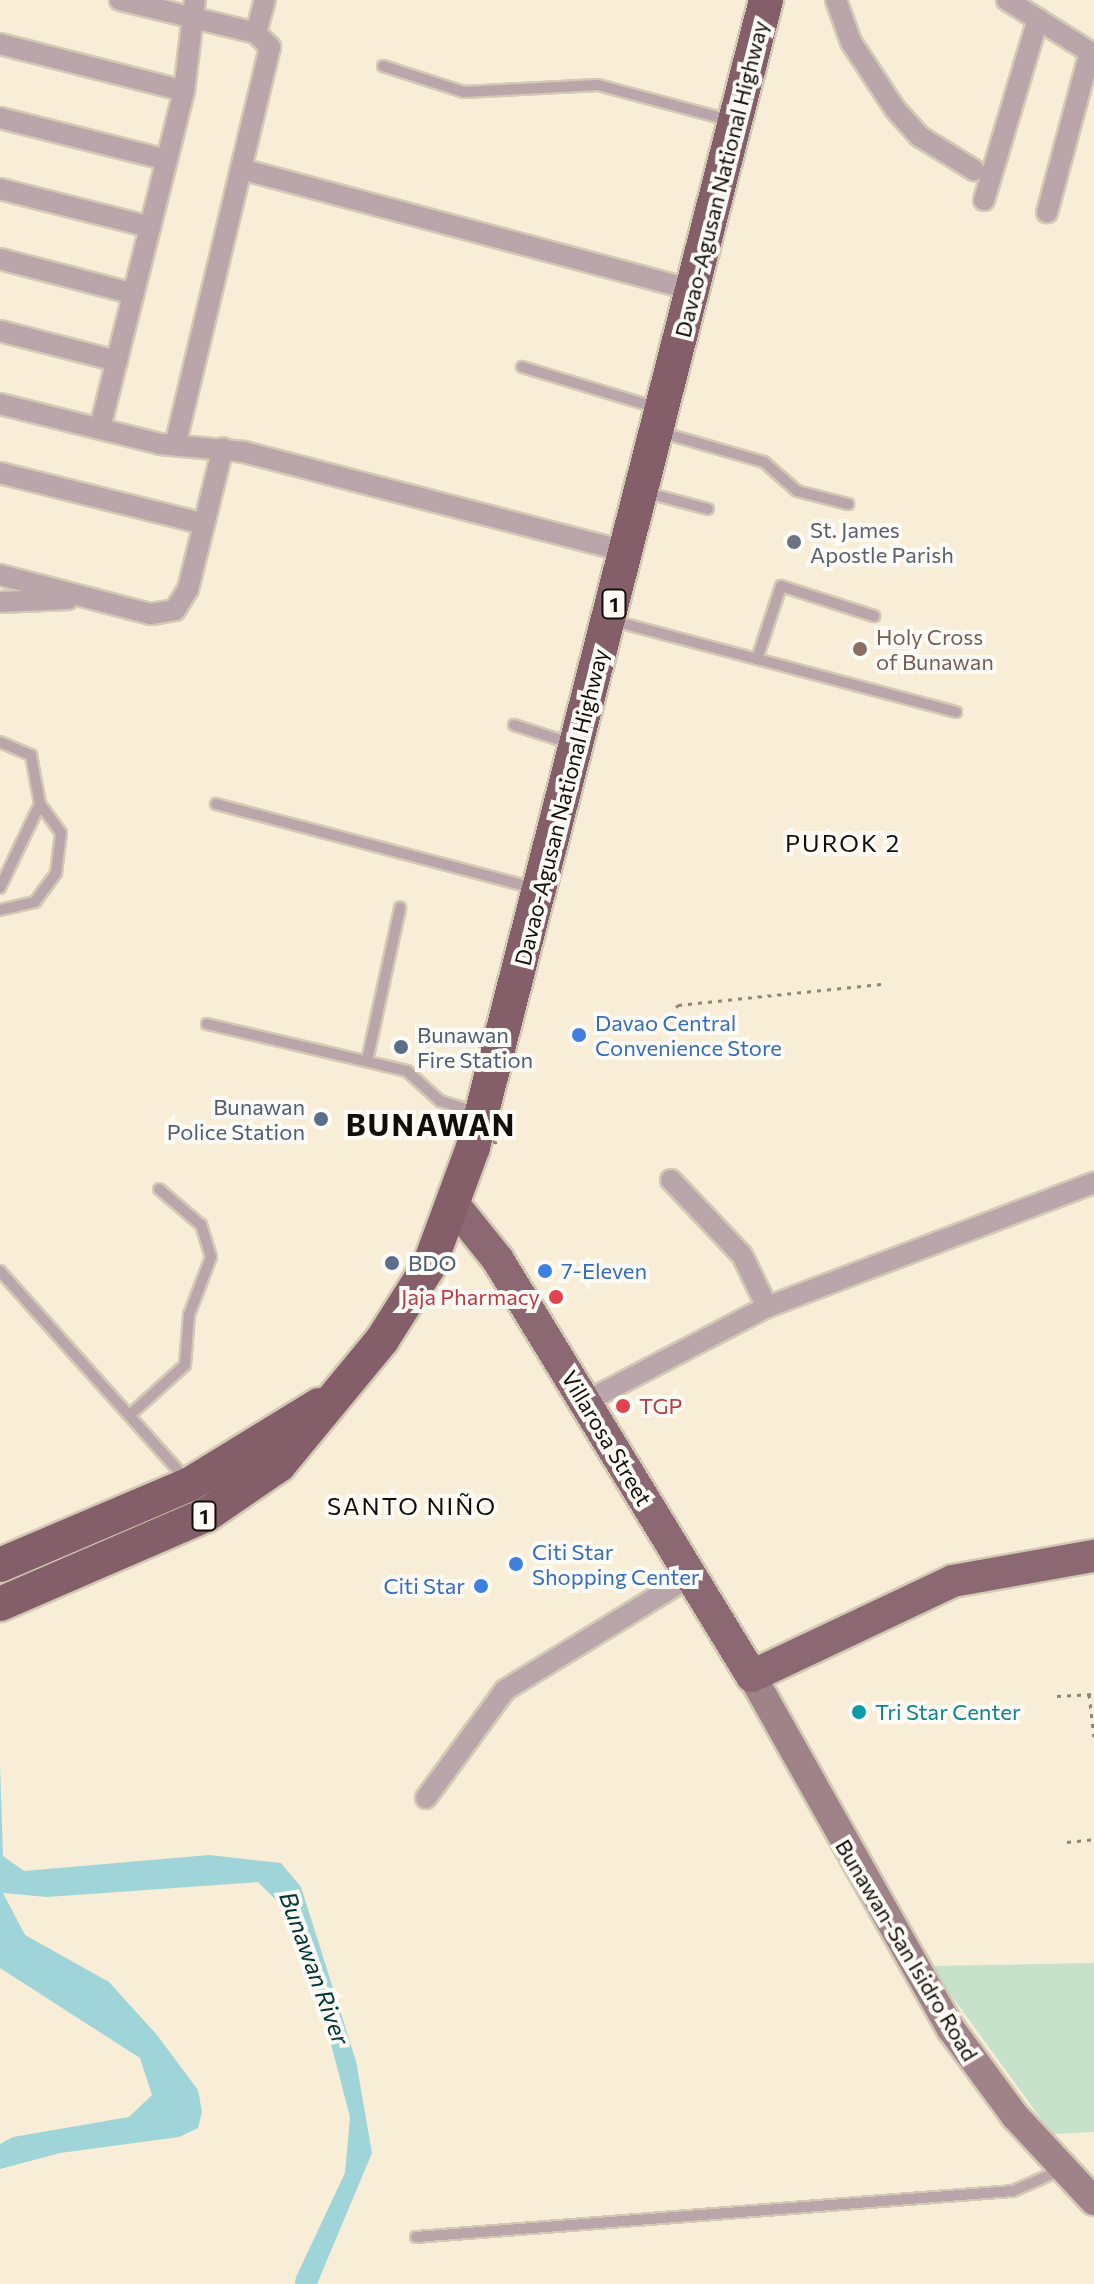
<!DOCTYPE html>
<html>
<head>
<meta charset="utf-8">
<style>
  body { margin:0 }
  #map { position:relative; width:1094px; height:2284px; overflow:hidden; background:#f8edd6; font-family:Commissioner,sans-serif }
  div>[style] { position:absolute }
  .green>* { inset:0; background:#c6e2cb }
  .water>* { inset:0; background:#9fd4d9 }
  .path>* { height:3px; margin-top:-1.5px; transform-origin:0; background:repeating-linear-gradient(90deg,#8e8676 0 4px,transparent 0 10px) }
  .roads { filter:drop-shadow(2px 0 #d3c9b5) drop-shadow(-2px 0 #d3c9b5) drop-shadow(0 2px #d3c9b5) drop-shadow(0 -2px #d3c9b5) }
  .service>* { height:10px; margin:-5px; padding:0 5px; transform-origin:5px; border-radius:5px; background:#baa5aa }
  .minor>* { height:20px; margin:-10px; padding:0 10px; transform-origin:10px; border-radius:10px; background:#baa5aa }
  .secondary>* { height:28px; margin:-14px; padding:0 14px; transform-origin:14px; border-radius:14px; background:#a08289 }
  .primary>* { height:32px; margin:-16px; padding:0 16px; transform-origin:16px; border-radius:16px; background:#8c6972 }
  .trunk>* { height:34px; margin:-17px; padding:0 17px; transform-origin:17px; border-radius:17px; background:#845e68 }
  .path-bridge>* { height:3px; margin-top:-1.5px; transform-origin:0; background:repeating-linear-gradient(90deg,#8e8676 0 4px,transparent 0 10px) }
  .dots>* { width:22px; height:22px; translate:-50% -50%; box-sizing:border-box; border:4px solid #fdfbf6; border-radius:50% }
  span { translate:-50% -50%; white-space:nowrap; text-align:center; line-height:1.15; -webkit-text-stroke:8px #fdfbf6; paint-order:stroke }
  .shield-label span { padding:2px 6px; background:#fdfbf6; border:2px solid; border-radius:6px; -webkit-text-stroke-width:0 }
  .shield-label { font-size:20px; color:#120e07; font-weight:700 }
  .street-label { font-size:22px; color:#120e07 }
  .worship-label { font-size:22px; color:#5b616d }
  .left { translate:0 -50%; text-align:left }
  .education-label { font-size:22px; color:#785e54 }
  .shop-label { font-size:22px; color:#366cbe }
  .right { translate:-100% -50%; text-align:right }
  .service-label { font-size:22px; color:#4e5e75 }
  .health-label { font-size:22px; color:#be3a42 }
  .culture-label { font-size:22px; color:#0d838f }
  .neighbourhood-label { font-size:24px; color:#120e07; letter-spacing:2px }
  .water-label { font-size:24px; color:#003337; font-style:italic }
  .district-label { font-size:30px; color:#120e07; font-weight:700; letter-spacing:2px }
</style>
</head>
<body>
<div id="map">
  <div class="green">
    <div style="clip-path:polygon(1094px 1963px,1094px 2132px,1052px 2134px,930px 1966px)"></div>
  </div>
  <div class="water">
    <div style="clip-path:polygon(0 1764px,3px 1856px,24px 1871px,209px 1855px,281px 1863px,301px 1887px,356px 2061px,372px 2153px,317px 2284px,295px 2284px,296px 2277px,345px 2173px,350px 2117px,309px 1959px,290px 1914px,258px 1882px,47px 1897px,3px 1893px,25px 1935px,109px 1982px,157px 2035px,198px 2090px,202px 2112px,198px 2128px,179px 2137px,60px 2153px,0 2169px,0 2144px,13px 2137px,129px 2117px,152px 2095px,140px 2058px,0 1968px)"></div>
  </div>
  <div class="path">
    <div style="left:665px;top:1024px;width:23px;rotate:-56deg"></div>
    <div style="left:678px;top:1005px;width:204px;rotate:-5.9deg"></div>
    <div style="left:400px;top:1588px;width:38px;rotate:9deg"></div>
    <div style="left:1089px;top:1694px;width:43px;rotate:83.4deg"></div>
    <div style="left:1057px;top:1696px;width:37px;rotate:-3deg"></div>
    <div style="left:1067px;top:1842px;width:27px;rotate:-6deg"></div>
  </div>
  <div class="roads">
    <div class="service">
      <div style="left:383px;top:66px;width:85px;rotate:17.8deg"></div>
      <div style="left:464px;top:92px;width:134px;rotate:-3deg"></div>
      <div style="left:598px;top:85px;width:136px;rotate:15deg"></div>
      <div style="left:522px;top:367px;width:142px;rotate:16.8deg"></div>
      <div style="left:660px;top:432px;width:108px;rotate:16.1deg"></div>
      <div style="left:764px;top:462px;width:44px;rotate:41.3deg"></div>
      <div style="left:797px;top:491px;width:53px;rotate:14.3deg"></div>
      <div style="left:644px;top:492px;width:66px;rotate:14.9deg"></div>
      <div style="left:614px;top:621px;width:354px;rotate:14.9deg"></div>
      <div style="left:757px;top:659px;width:77px;rotate:-71.8deg"></div>
      <div style="left:781px;top:586px;width:98px;rotate:17.9deg"></div>
      <div style="left:514px;top:725px;width:58px;rotate:18.1deg"></div>
      <div style="left:0;top:742px;width:34px;rotate:23deg"></div>
      <div style="left:31px;top:755px;width:50px;rotate:79.6deg"></div>
      <div style="left:40px;top:804px;width:93px;rotate:115.5deg"></div>
      <div style="left:216px;top:804px;width:328px;rotate:14.8deg"></div>
      <div style="left:0;top:910px;width:36px;rotate:-13deg"></div>
      <div style="left:35px;top:902px;width:36px;rotate:-54deg"></div>
      <div style="left:56px;top:873px;width:40px;rotate:-82.9deg"></div>
      <div style="left:61px;top:833px;width:36px;rotate:-126deg"></div>
      <div style="left:207px;top:1024px;width:205px;rotate:13.2deg"></div>
      <div style="left:407px;top:1071px;width:45px;rotate:42.3deg"></div>
      <div style="left:440px;top:1101px;width:38px;rotate:17deg"></div>
      <div style="left:367px;top:1061px;width:157px;rotate:-77.8deg"></div>
      <div style="left:0;top:1271px;width:278px;rotate:48.2deg"></div>
      <div style="left:131px;top:1414px;width:73px;rotate:-42.2deg"></div>
      <div style="left:185px;top:1365px;width:50px;rotate:-85.4deg"></div>
      <div style="left:189px;top:1315px;width:62px;rotate:-69.2deg"></div>
      <div style="left:211px;top:1257px;width:34px;rotate:-107deg"></div>
      <div style="left:201px;top:1225px;width:55px;rotate:-139.4deg"></div>
      <div style="left:416px;top:2237px;width:599px;rotate:-4.41deg"></div>
      <div style="left:1013px;top:2191px;width:52px;rotate:-23.6deg"></div>
    </div>
    <div class="minor">
      <div style="left:120px;top:0;width:140px;rotate:13.6deg"></div>
      <div style="left:256px;top:33px;width:20px;rotate:45deg"></div>
      <div style="left:270px;top:47px;width:409px;rotate:103.4deg"></div>
      <div style="left:836px;top:0;width:45px;rotate:70.3deg"></div>
      <div style="left:851px;top:42px;width:80px;rotate:56.7deg"></div>
      <div style="left:895px;top:109px;width:36px;rotate:48deg"></div>
      <div style="left:919px;top:136px;width:65px;rotate:31.7deg"></div>
      <div style="left:1007px;top:0;width:98px;rotate:32.1deg"></div>
      <div style="left:1090px;top:52px;width:166px;rotate:105deg"></div>
      <div style="left:256px;top:33px;width:34px;rotate:-75deg"></div>
      <div style="left:0;top:44px;width:190px;rotate:14.3deg"></div>
      <div style="left:0;top:118px;width:172px;rotate:14.1deg"></div>
      <div style="left:241px;top:169px;width:468px;rotate:15deg"></div>
      <div style="left:0;top:189px;width:155px;rotate:14.2deg"></div>
      <div style="left:984px;top:200px;width:189px;rotate:-73.4deg"></div>
      <div style="left:0;top:259px;width:138px;rotate:14.6deg"></div>
      <div style="left:0;top:331px;width:121px;rotate:14.4deg"></div>
      <div style="left:0;top:404px;width:165px;rotate:14deg"></div>
      <div style="left:160px;top:444px;width:84px;rotate:5.4deg"></div>
      <div style="left:244px;top:452px;width:396px;rotate:14.6deg"></div>
      <div style="left:100px;top:428px;width:347px;rotate:-76deg"></div>
      <div style="left:184px;top:91px;width:92px;rotate:-83.1deg"></div>
      <div style="left:0;top:473px;width:210px;rotate:14deg"></div>
      <div style="left:0;top:575px;width:156px;rotate:14.5deg"></div>
      <div style="left:151px;top:614px;width:24px;rotate:-9deg"></div>
      <div style="left:175px;top:610px;width:25px;rotate:-58deg"></div>
      <div style="left:188px;top:589px;width:145px;rotate:-76.1deg"></div>
      <div style="left:0;top:602px;width:68px;rotate:-2.5deg"></div>
      <div style="left:671px;top:1180px;width:103px;rotate:46.6deg"></div>
      <div style="left:742px;top:1255px;width:58px;rotate:64.3deg"></div>
      <div style="left:585px;top:1402px;width:205px;rotate:-27.6deg"></div>
      <div style="left:767px;top:1307px;width:350px;rotate:-20.8deg"></div>
      <div style="left:426px;top:1798px;width:134px;rotate:-53.8deg"></div>
      <div style="left:505px;top:1690px;width:218px;rotate:-31.5deg"></div>
    </div>
    <div class="secondary">
      <div style="left:752px;top:1676px;width:405px;rotate:60.6deg"></div>
      <div style="left:951px;top:2029px;width:108px;rotate:53.7deg"></div>
      <div style="left:1015px;top:2116px;width:116px;rotate:47.1deg"></div>
    </div>
    <div class="primary">
      <div style="left:454px;top:1205px;width:70px;rotate:51.3deg"></div>
      <div style="left:498px;top:1260px;width:487px;rotate:58.6deg"></div>
      <div style="left:752px;top:1676px;width:222px;rotate:-25.3deg"></div>
      <div style="left:953px;top:1581px;width:143px;rotate:-10.1deg"></div>
    </div>
    <div class="trunk">
      <div style="left:0;top:1565px;width:207px;rotate:-23.1deg"></div>
      <div style="left:190px;top:1484px;width:151px;rotate:-31.5deg"></div>
      <div style="left:0;top:1604px;width:224px;rotate:-23.4deg"></div>
      <div style="left:206px;top:1515px;width:88px;rotate:-34.4deg"></div>
      <div style="left:279px;top:1465px;width:162px;rotate:-50.5deg"></div>
      <div style="left:382px;top:1340px;width:88px;rotate:-57.6deg"></div>
      <div style="left:429px;top:1266px;width:127px;rotate:-69.7deg"></div>
      <div style="left:473px;top:1147px;width:1184px;rotate:-75.67deg"></div>
    </div>
  </div>
  <div class="path-bridge">
    <div style="left:455px;top:1129px;width:48px;rotate:18.1deg"></div>
  </div>
  <div class="dots">
    <div style="left:794px;top:542px;background:#6b7280"></div>
    <div style="left:860px;top:649px;background:#8d6e63"></div>
    <div style="left:579px;top:1035px;background:#3f7fe0"></div>
    <div style="left:401px;top:1047px;background:#5c6f8a"></div>
    <div style="left:321px;top:1119px;background:#5c6f8a"></div>
    <div style="left:392px;top:1263px;background:#5c6f8a"></div>
    <div style="left:545px;top:1271px;background:#3f7fe0"></div>
    <div style="left:556px;top:1297px;background:#e0444e"></div>
    <div style="left:623px;top:1406px;background:#e0444e"></div>
    <div style="left:516px;top:1564px;background:#3f7fe0"></div>
    <div style="left:481px;top:1586px;background:#3f7fe0"></div>
    <div style="left:859px;top:1712px;background:#0f9aa8"></div>
  </div>
  <div class="shield-label">
    <span style="left:614px;top:604px">1</span>
    <span style="left:204px;top:1516px">1</span>
  </div>
  <div class="street-label">
    <span style="left:721px;top:179px;rotate:-76deg">Davao-Agusan National Highway</span>
    <span style="left:561px;top:807px;rotate:-76deg">Davao-Agusan National Highway</span>
    <span style="left:607px;top:1438px;rotate:59deg">Villarosa Street</span>
    <span style="left:907px;top:1950px;rotate:59deg">Bunawan-San Isidro Road</span>
  </div>
  <div class="worship-label">
    <span class="left" style="left:810px;top:542px">St. James<br>Apostle Parish</span>
  </div>
  <div class="education-label">
    <span class="left" style="left:876px;top:649px">Holy Cross<br>of Bunawan</span>
  </div>
  <div class="shop-label">
    <span class="left" style="left:595px;top:1035px">Davao Central<br>Convenience Store</span>
    <span class="left" style="left:561px;top:1271px">7-Eleven</span>
    <span class="left" style="left:532px;top:1564px">Citi Star<br>Shopping Center</span>
    <span class="right" style="left:465px;top:1586px">Citi Star</span>
  </div>
  <div class="service-label">
    <span class="left" style="left:417px;top:1047px">Bunawan<br>Fire Station</span>
    <span class="right" style="left:305px;top:1119px">Bunawan<br>Police Station</span>
    <span class="left" style="left:408px;top:1263px">BDO</span>
  </div>
  <div class="health-label">
    <span class="right" style="left:540px;top:1297px">Jaja Pharmacy</span>
    <span class="left" style="left:639px;top:1406px">TGP</span>
  </div>
  <div class="culture-label">
    <span class="left" style="left:875px;top:1712px">Tri Star Center</span>
  </div>
  <div class="neighbourhood-label">
    <span style="left:843px;top:843px">PUROK 2</span>
    <span style="left:412px;top:1506px">SANTO NIÑO</span>
  </div>
  <div class="water-label">
    <span style="left:315px;top:1968px;rotate:70deg">Bunawan River</span>
  </div>
  <div class="district-label">
    <span style="left:431px;top:1124px">BUNAWAN</span>
  </div>
</div>
</body>
</html>
